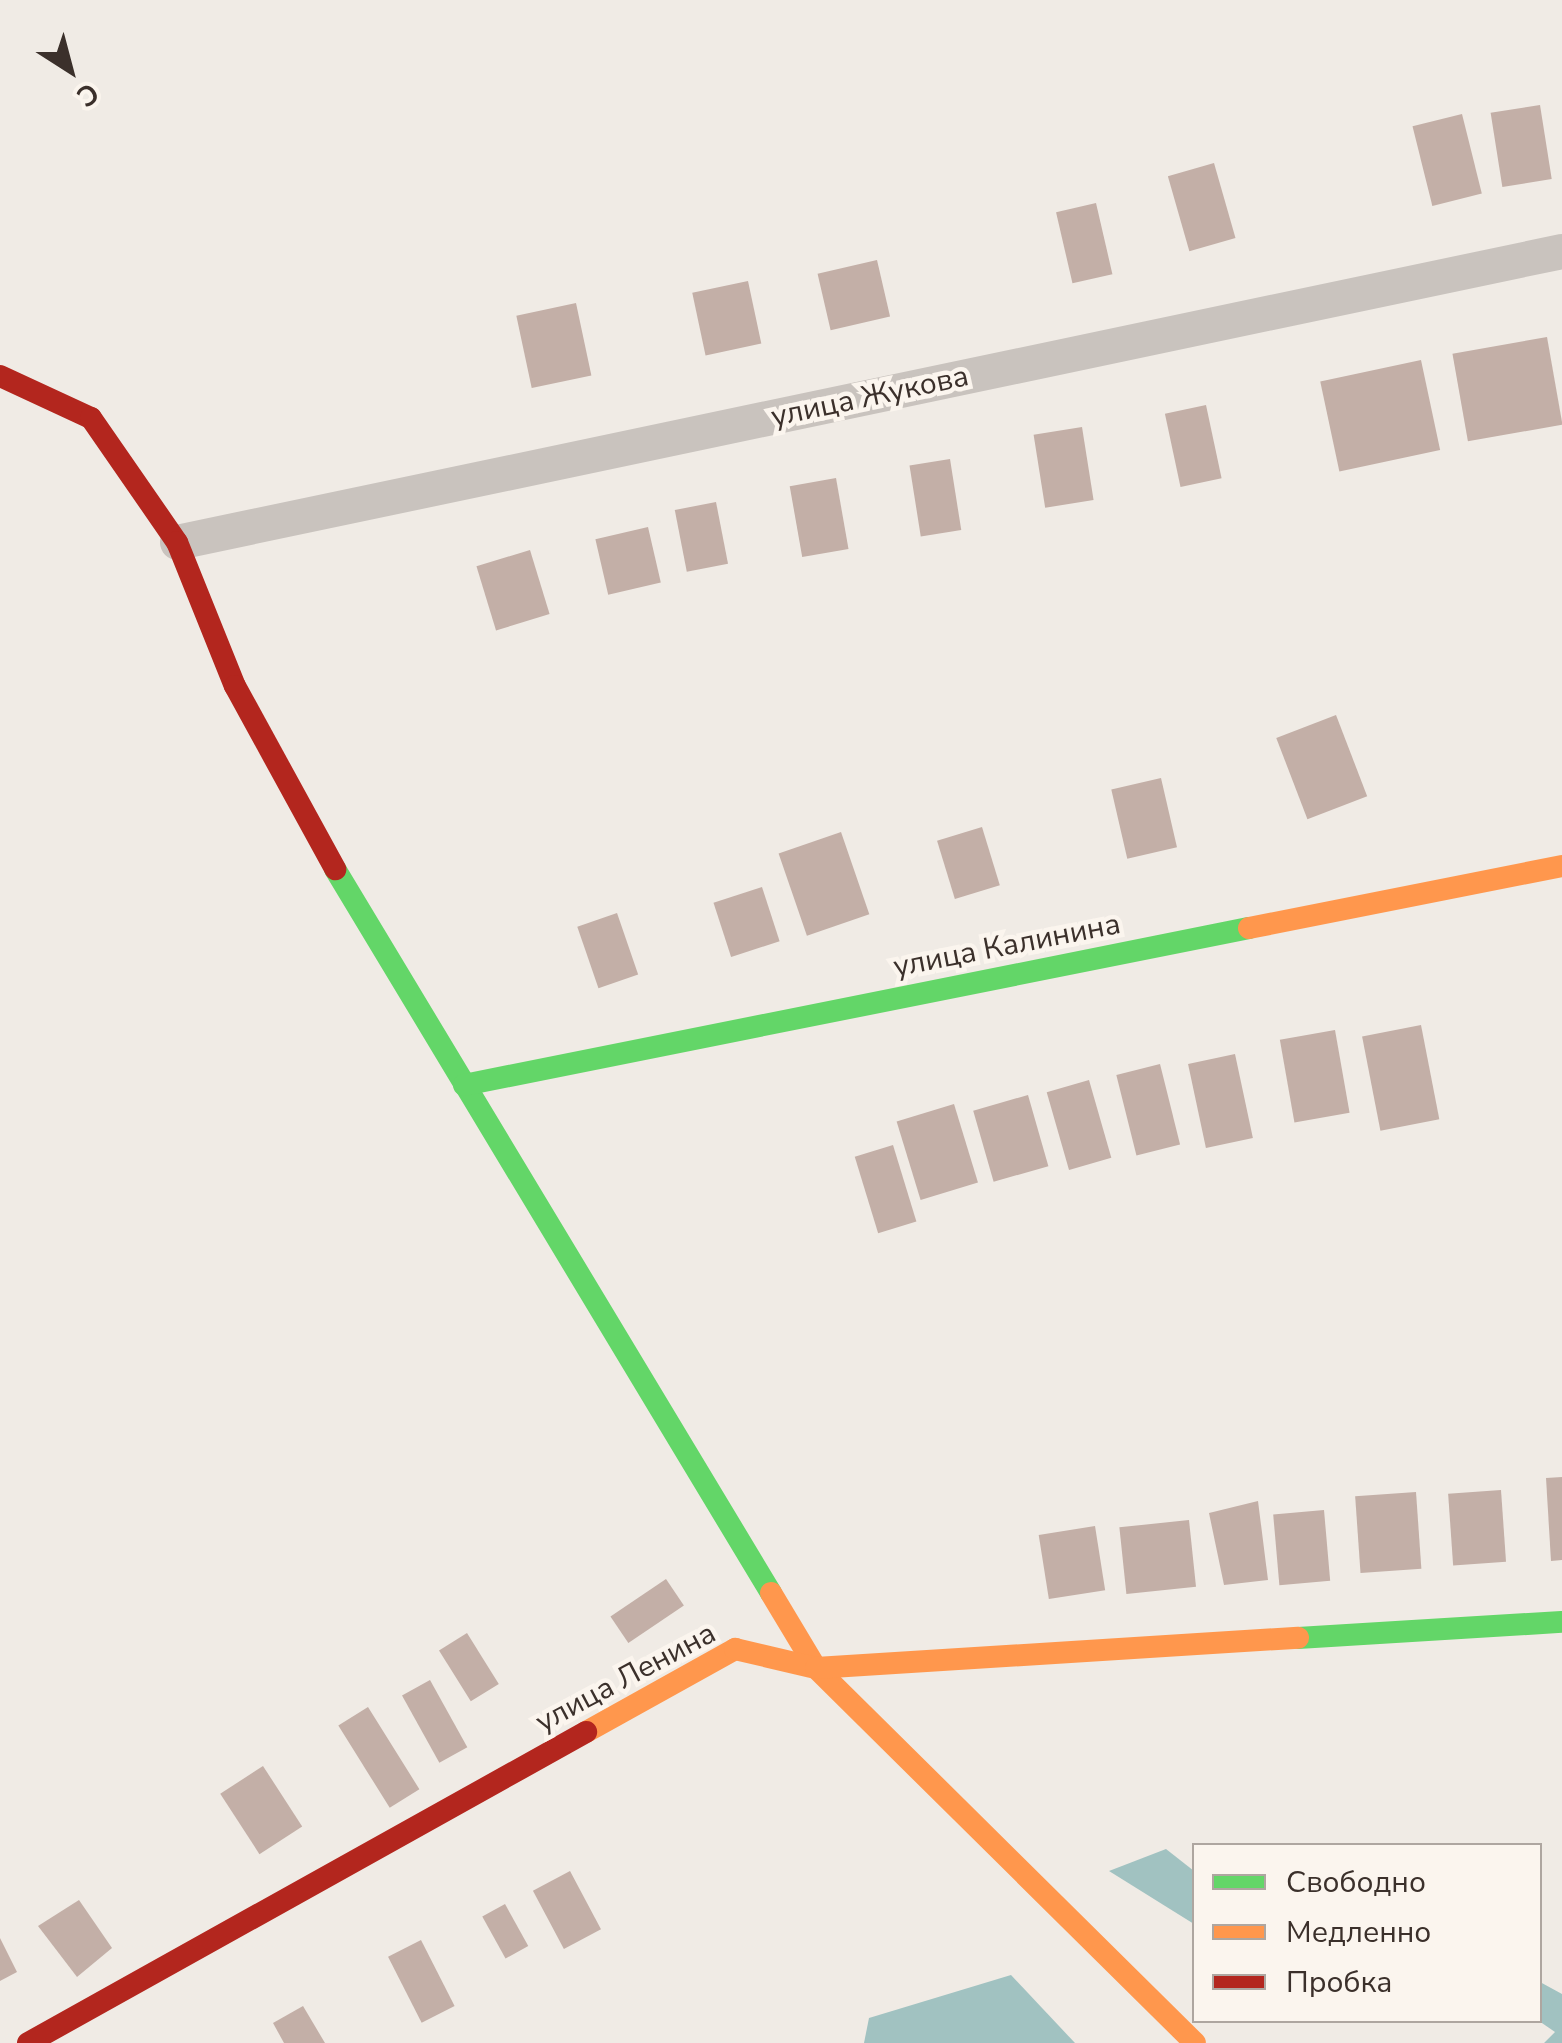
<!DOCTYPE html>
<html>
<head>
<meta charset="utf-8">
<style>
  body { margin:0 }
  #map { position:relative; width:1562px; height:2043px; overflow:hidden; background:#f0ebe5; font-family:"Nunito Sans",sans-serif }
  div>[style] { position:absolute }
  .water>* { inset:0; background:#a1c2c1 }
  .building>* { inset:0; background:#c3afa7; transform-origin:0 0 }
  .street>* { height:35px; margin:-17.5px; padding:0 17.5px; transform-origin:17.5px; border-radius:17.5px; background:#c9c3be }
  .fast>* { height:22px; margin:-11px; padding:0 11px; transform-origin:11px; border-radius:11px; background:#63d668 }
  .slow>* { height:22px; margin:-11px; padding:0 11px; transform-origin:11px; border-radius:11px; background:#ff974d }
  .jam>* { height:22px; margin:-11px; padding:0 11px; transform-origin:11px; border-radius:11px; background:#b3261e }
  span { translate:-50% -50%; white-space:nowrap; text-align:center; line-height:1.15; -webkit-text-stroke:9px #fbf5ee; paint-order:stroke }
  .street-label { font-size:30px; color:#3b302b }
  .legend { position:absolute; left:1192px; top:1843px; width:350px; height:180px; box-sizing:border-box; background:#fbf5ee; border:2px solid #aea6a0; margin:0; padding:12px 18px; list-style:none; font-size:30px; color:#3b302b }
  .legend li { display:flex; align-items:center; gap:20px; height:50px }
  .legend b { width:50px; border:2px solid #aea6a0 }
  .north { position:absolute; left:20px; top:20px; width:100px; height:100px; -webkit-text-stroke:8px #fbf5ee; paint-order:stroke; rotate:144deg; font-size:28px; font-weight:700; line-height:40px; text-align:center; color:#3b302b }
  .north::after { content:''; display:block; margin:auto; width:35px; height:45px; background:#3b302b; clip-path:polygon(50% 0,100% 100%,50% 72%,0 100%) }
</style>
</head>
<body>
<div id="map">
  <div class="water">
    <div style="clip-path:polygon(1166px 1849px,1194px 1871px,1194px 1924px,1109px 1871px)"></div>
    <div style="clip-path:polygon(1011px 1975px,1075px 2043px,864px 2043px,869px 2018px)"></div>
    <div style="clip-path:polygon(1540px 1982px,1562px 1994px,1562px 2043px,1544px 2043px,1555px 2032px,1539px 2021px)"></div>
  </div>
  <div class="building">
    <div style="left:1540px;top:105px;width:75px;height:50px;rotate:81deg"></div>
    <div style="left:1462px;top:114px;width:82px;height:51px;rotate:76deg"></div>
    <div style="left:1214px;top:163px;width:78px;height:48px;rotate:74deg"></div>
    <div style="left:1096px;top:203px;width:73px;height:41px;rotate:77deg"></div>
    <div style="left:877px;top:260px;width:58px;height:61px;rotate:77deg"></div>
    <div style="left:748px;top:281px;width:64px;height:57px;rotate:78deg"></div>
    <div style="left:576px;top:303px;width:74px;height:61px;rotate:78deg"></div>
    <div style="left:1547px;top:337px;width:89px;height:96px;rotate:80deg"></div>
    <div style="left:1421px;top:360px;width:92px;height:103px;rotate:78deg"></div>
    <div style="left:1206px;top:405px;width:75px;height:42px;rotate:78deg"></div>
    <div style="left:1082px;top:427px;width:74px;height:49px;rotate:81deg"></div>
    <div style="left:950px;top:459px;width:72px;height:41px;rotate:81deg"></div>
    <div style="left:836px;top:478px;width:72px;height:47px;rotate:80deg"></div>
    <div style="left:716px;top:502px;width:63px;height:42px;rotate:79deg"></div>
    <div style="left:648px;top:527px;width:57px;height:54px;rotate:77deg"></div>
    <div style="left:530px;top:550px;width:67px;height:56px;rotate:73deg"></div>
    <div style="left:1336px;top:715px;width:87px;height:64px;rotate:69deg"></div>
    <div style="left:1161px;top:778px;width:71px;height:51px;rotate:77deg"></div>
    <div style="left:982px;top:827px;width:61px;height:47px;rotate:73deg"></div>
    <div style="left:841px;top:832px;width:87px;height:66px;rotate:71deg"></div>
    <div style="left:762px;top:887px;width:57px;height:51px;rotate:72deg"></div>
    <div style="left:617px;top:913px;width:65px;height:42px;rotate:71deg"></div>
    <div style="left:1421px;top:1025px;width:96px;height:60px;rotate:79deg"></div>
    <div style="left:1335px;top:1030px;width:84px;height:56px;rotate:80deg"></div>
    <div style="left:1235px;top:1054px;width:86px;height:48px;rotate:78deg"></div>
    <div style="left:1160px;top:1064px;width:83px;height:45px;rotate:76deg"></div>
    <div style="left:1089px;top:1080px;width:81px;height:44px;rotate:74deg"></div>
    <div style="left:1028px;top:1095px;width:74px;height:57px;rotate:74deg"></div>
    <div style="left:954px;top:1104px;width:82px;height:60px;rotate:73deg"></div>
    <div style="left:893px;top:1145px;width:80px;height:40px;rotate:73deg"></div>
    <div style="clip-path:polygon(1562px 1477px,1562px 1560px,1551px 1561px,1546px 1478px)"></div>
    <div style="left:1501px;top:1490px;width:72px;height:53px;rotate:86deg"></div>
    <div style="left:1416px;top:1492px;width:77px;height:61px;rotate:86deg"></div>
    <div style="clip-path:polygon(1258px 1501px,1268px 1580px,1224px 1585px,1209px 1513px)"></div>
    <div style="left:1324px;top:1510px;width:71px;height:51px;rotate:85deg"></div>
    <div style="left:1189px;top:1520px;width:67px;height:70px;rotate:84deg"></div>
    <div style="left:1095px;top:1526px;width:65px;height:57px;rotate:81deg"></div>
    <div style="left:666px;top:1579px;width:32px;height:67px;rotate:56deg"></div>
    <div style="left:467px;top:1633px;width:60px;height:33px;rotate:58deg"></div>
    <div style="left:430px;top:1680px;width:77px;height:32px;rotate:61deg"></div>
    <div style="left:368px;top:1707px;width:97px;height:35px;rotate:58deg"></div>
    <div style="left:263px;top:1766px;width:72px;height:51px;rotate:57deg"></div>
    <div style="left:570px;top:1871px;width:66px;height:42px;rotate:62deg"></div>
    <div style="clip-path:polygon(79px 1900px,112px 1948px,77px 1977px,38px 1926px)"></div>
    <div style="left:505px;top:1904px;width:48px;height:26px;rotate:61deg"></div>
    <div style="clip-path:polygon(0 1938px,17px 1972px,0 1981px)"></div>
    <div style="left:421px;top:1940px;width:74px;height:37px;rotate:63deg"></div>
    <div style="clip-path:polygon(303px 2006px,325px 2043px,284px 2043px,273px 2023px)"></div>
  </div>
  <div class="street">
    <div style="left:177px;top:542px;width:1415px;rotate:-11.87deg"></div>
  </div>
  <div class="fast">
    <div style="left:335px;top:869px;width:845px;rotate:58.94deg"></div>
    <div style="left:464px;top:1085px;width:801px;rotate:-11.31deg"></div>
    <div style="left:1298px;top:1638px;width:264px;rotate:-3.5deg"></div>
  </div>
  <div class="slow">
    <div style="left:1249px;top:928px;width:319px;rotate:-11.2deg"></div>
    <div style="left:771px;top:1593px;width:87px;rotate:59deg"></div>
    <div style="left:816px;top:1668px;width:533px;rotate:44.7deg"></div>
    <div style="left:586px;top:1732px;width:171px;rotate:-29.1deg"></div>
    <div style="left:735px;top:1649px;width:83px;rotate:13.2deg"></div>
    <div style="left:816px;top:1668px;width:483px;rotate:-3.6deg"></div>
  </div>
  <div class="jam">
    <div style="left:0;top:376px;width:100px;rotate:24.8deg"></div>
    <div style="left:91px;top:418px;width:151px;rotate:55.3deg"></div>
    <div style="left:177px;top:542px;width:155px;rotate:68.1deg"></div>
    <div style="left:235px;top:686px;width:209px;rotate:61.3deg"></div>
    <div style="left:28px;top:2043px;width:639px;rotate:-29.13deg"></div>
  </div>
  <div class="street-label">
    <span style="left:870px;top:397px;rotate:-12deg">улица Жукова</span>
    <span style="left:1007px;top:946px;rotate:-11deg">улица Калинина</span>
    <span style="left:626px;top:1678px;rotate:-28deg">улица Ленина</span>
  </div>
  <ul class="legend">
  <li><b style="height:12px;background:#63d668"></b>Свободно</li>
  <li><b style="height:12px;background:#ff974d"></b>Медленно</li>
  <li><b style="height:12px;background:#b3261e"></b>Пробка</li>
  </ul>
  <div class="north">С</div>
</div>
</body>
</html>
